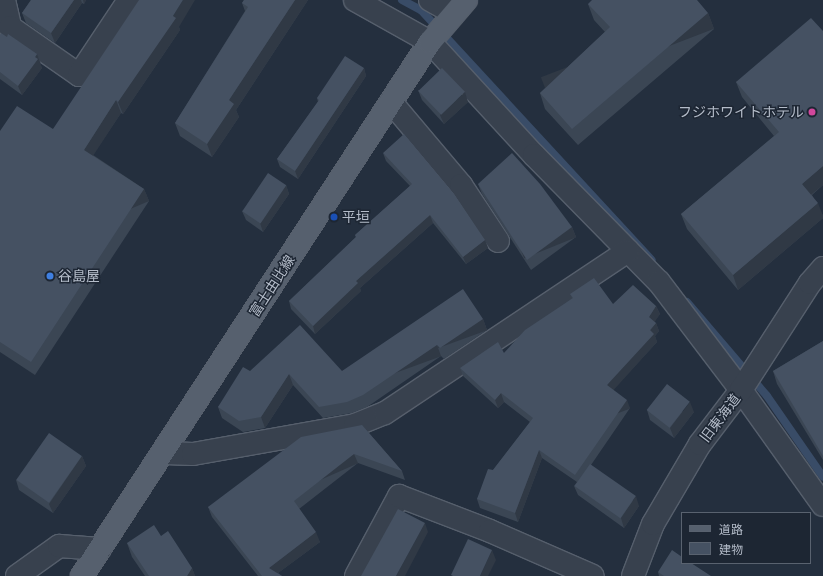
<!DOCTYPE html>
<html>
<head>
<meta charset="utf-8">
<style>
  body { margin:0 }
  #map { position:relative; width:823px; height:576px; overflow:hidden; background:#242f3e; font-family:"Roboto Condensed","Noto Sans JP",sans-serif }
  div>[style] { position:absolute }
  .stream>* { height:8px; margin:-4px; padding:0 4px; transform-origin:4px; border-radius:4px; background:#394c67 }
  .roads { filter:drop-shadow(1px 0 #565f6c) drop-shadow(-1px 0 #565f6c) drop-shadow(0 1px #565f6c) drop-shadow(0 -1px #565f6c) }
  .minor>* { height:22px; margin:-11px; padding:0 11px; transform-origin:11px; border-radius:11px; background:#38414e }
  .major>* { height:22px; margin:-11px; padding:0 11px; transform-origin:11px; border-radius:11px; background:#56606e }
  .wall>* { inset:0; background:#3b4654 }
  .shaded-wall>* { inset:0; background:#303945; transform-origin:0 0 }
  .building>* { inset:0; background:#455162; transform-origin:0 0 }
  .dots>* { width:11px; height:11px; translate:-50% -50%; box-sizing:border-box; border:2px solid #1d2633; border-radius:50% }
  span { translate:-50% -50%; white-space:nowrap; text-align:center; line-height:1.15; -webkit-text-stroke:3px #1d2633; paint-order:stroke }
  .poi-label { font-size:14px; color:#b4bcc9 }
  .right { translate:-100% -50%; text-align:right }
  .left { translate:0 -50%; text-align:left }
  .street-label { font-size:14px; color:#b4bcc9 }
  .legend { position:absolute; left:681px; top:512px; width:130px; height:52px; box-sizing:border-box; background:#1d2633; border:1px solid #59626f; margin:0; padding:5px 7px; list-style:none; font-size:12px; color:#b4bcc9 }
  .legend li { display:flex; align-items:center; gap:8px; height:20px }
  .legend b { width:20px; border:1px solid #59626f }
</style>
</head>
<body>
<div id="map">
  <div class="stream">
    <div style="left:402px;top:0;width:21px;rotate:28deg"></div>
    <div style="left:421px;top:10px;width:340px;rotate:47.3deg"></div>
    <div style="left:687px;top:302px;width:123px;rotate:49.6deg"></div>
    <div style="left:767px;top:396px;width:98px;rotate:55.3deg"></div>
  </div>
  <div class="roads">
    <div class="minor">
      <div style="left:4px;top:0;width:28px;rotate:77deg"></div>
      <div style="left:10px;top:27px;width:84px;rotate:34.8deg"></div>
      <div style="left:79px;top:75px;width:90px;rotate:-56.3deg"></div>
      <div style="left:355px;top:0;width:86px;rotate:29.2deg"></div>
      <div style="left:430px;top:42px;width:154px;rotate:47.4deg"></div>
      <div style="left:534px;top:155px;width:178px;rotate:45.5deg"></div>
      <div style="left:659px;top:282px;width:136px;rotate:52.8deg"></div>
      <div style="left:741px;top:390px;width:141px;rotate:54.5deg"></div>
      <div style="left:430px;top:0;width:26px;rotate:29deg"></div>
      <div style="left:391px;top:102px;width:109px;rotate:49.9deg"></div>
      <div style="left:461px;top:185px;width:67px;rotate:56.5deg"></div>
      <div style="left:165px;top:453px;width:28px;rotate:2deg"></div>
      <div style="left:193px;top:454px;width:165px;rotate:-10.1deg"></div>
      <div style="left:355px;top:425px;width:32px;rotate:-22deg"></div>
      <div style="left:385px;top:413px;width:292px;rotate:-33.7deg"></div>
      <div style="left:17px;top:576px;width:52px;rotate:-35.5deg"></div>
      <div style="left:59px;top:546px;width:41px;rotate:4.2deg"></div>
      <div style="left:356px;top:576px;width:91px;rotate:-61.7deg"></div>
      <div style="left:399px;top:496px;width:97px;rotate:21deg"></div>
      <div style="left:490px;top:531px;width:112px;rotate:23.6deg"></div>
      <div style="left:633px;top:576px;width:56px;rotate:-69deg"></div>
      <div style="left:653px;top:524px;width:93px;rotate:-59.6deg"></div>
      <div style="left:700px;top:444px;width:68px;rotate:-52.8deg"></div>
      <div style="left:741px;top:390px;width:127px;rotate:-57.2deg"></div>
      <div style="left:810px;top:283px;width:20px;rotate:-49deg"></div>
    </div>
    <div class="major">
      <div style="left:82px;top:576px;width:637px;rotate:-56.91deg"></div>
      <div style="left:430px;top:42px;width:55px;rotate:-49.4deg"></div>
    </div>
  </div>
  <div class="wall">
    <div style="clip-path:polygon(31px 0,86px 0,84px 4px,82px 3px,55px 43px,26px 23px,22px 13px)"></div>
    <div style="clip-path:polygon(244px 0,308px 0,236px 110px,239px 117px,212px 157px,180px 136px,175px 123px,245px 11px,242px 3px)"></div>
    <div style="clip-path:polygon(588px 4px,708px 13px,714px 29px,578px 145px,545px 109px,540px 93px,605px 32px,594px 20px)"></div>
    <div style="clip-path:polygon(179px 27px,180px 30px,123px 114px,121px 113px,93px 155px,144px 189px,149px 201px,35px 375px,0 352px,0 131px,53px 129px)"></div>
    <div style="clip-path:polygon(823px 31px,823px 185px,812px 195px,823px 216px,823px 218px,738px 290px,687px 229px,681px 214px,774px 136px,742px 97px,736px 82px)"></div>
    <div style="clip-path:polygon(0 35px,7px 37px,37px 54px,41px 64px,40px 64px,42px 68px,22px 95px,0 79px)"></div>
    <div style="clip-path:polygon(364px 68px,366px 76px,298px 179px,280px 167px,277px 159px,318px 102px,317px 98px)"></div>
    <div style="clip-path:polygon(418px 90px,468px 102px,444px 124px,422px 100px)"></div>
    <div style="clip-path:polygon(383px 153px,485px 240px,488px 248px,466px 264px,433px 223px,360px 288px,361px 291px,315px 334px,291px 309px,289px 301px,356px 237px,355px 235px,410px 186px,386px 161px)"></div>
    <div style="clip-path:polygon(478px 184px,572px 227px,576px 237px,531px 270px,482px 194px)"></div>
    <div style="clip-path:polygon(286px 185px,289px 194px,263px 232px,246px 220px,242px 211px)"></div>
    <div style="clip-path:polygon(570px 294px,613px 304px,656px 306px,660px 314px,654px 322px,656px 323px,659px 331px,655px 336px,657px 342px,613px 390px,630px 408px,591px 465px,639px 506px,624px 528px,578px 495px,574px 486px,577px 482px,542px 458px,518px 522px,480px 508px,477px 499px,493px 470px,530px 422px,504px 402px,498px 408px,463px 376px,460px 368px,504px 353px,572px 298px)"></div>
    <div style="clip-path:polygon(483px 319px,487px 330px,444px 359px,441px 356px,367px 407px,352px 413px,323px 418px,293px 385px,265px 428px,243px 432px,222px 418px,218px 407px,250px 371px,342px 371px)"></div>
    <div style="clip-path:polygon(823px 341px,823px 460px,777px 384px,773px 371px)"></div>
    <div style="clip-path:polygon(647px 410px,694px 412px,674px 438px,650px 420px)"></div>
    <div style="clip-path:polygon(362px 425px,402px 471px,405px 480px,358px 463px,299px 509px,320px 542px,278px 573px,282px 576px,258px 576px,212px 517px,208px 507px)"></div>
    <div style="clip-path:polygon(82px 456px,86px 466px,53px 513px,19px 490px,16px 480px)"></div>
    <div style="clip-path:polygon(161px 536px,192px 568px,195px 576px,145px 576px,132px 557px,127px 543px)"></div>
    <div style="clip-path:polygon(658px 572px,711px 576px,659px 576px)"></div>
  </div>
  <div class="shaded-wall">
    <div style="clip-path:polygon(74px 0,81px 0,82px 3px,55px 43px,51px 33px)"></div>
    <div style="clip-path:polygon(83px 0,86px 0,84px 4px)"></div>
    <div style="clip-path:polygon(183px 0,195px 0,179px 27px,180px 30px,123px 114px,118px 102px)"></div>
    <div style="clip-path:polygon(295px 0,308px 0,236px 110px,239px 117px,212px 157px,207px 144px,229px 100px)"></div>
    <div style="left:708px;top:13px;width:17px;height:179px;rotate:69deg"></div>
    <div style="clip-path:polygon(37px 54px,42px 68px,22px 95px,18px 86px)"></div>
    <div style="clip-path:polygon(364px 68px,366px 76px,298px 179px,295px 171px)"></div>
    <div style="clip-path:polygon(465px 92px,468px 102px,444px 124px,440px 115px)"></div>
    <div style="clip-path:polygon(116px 100px,121px 113px,89px 162px,84px 150px)"></div>
    <div style="clip-path:polygon(823px 166px,823px 185px,807px 198px,802px 184px)"></div>
    <div style="clip-path:polygon(286px 185px,289px 194px,263px 232px,260px 223px)"></div>
    <div style="left:144px;top:189px;width:13px;height:207px;rotate:67deg"></div>
    <div style="clip-path:polygon(818px 203px,823px 216px,823px 218px,738px 290px,733px 275px)"></div>
    <div style="clip-path:polygon(430px 215px,433px 223px,360px 288px,361px 291px,315px 334px,313px 326px,356px 281px)"></div>
    <div style="left:572px;top:227px;width:11px;height:56px;rotate:68deg"></div>
    <div style="clip-path:polygon(485px 240px,488px 248px,466px 264px,463px 257px)"></div>
    <div style="clip-path:polygon(656px 306px,660px 314px,652px 326px,649px 317px)"></div>
    <div style="left:483px;top:319px;width:12px;height:52px;rotate:70deg"></div>
    <div style="clip-path:polygon(656px 323px,659px 331px,655px 336px,657px 342px,610px 394px,607px 385px)"></div>
    <div style="left:437px;top:345px;width:12px;height:89px;rotate:70deg"></div>
    <div style="clip-path:polygon(289px 374px,293px 385px,265px 428px,261px 417px)"></div>
    <div style="clip-path:polygon(501px 393px,504px 402px,498px 408px,495px 400px)"></div>
    <div style="left:627px;top:400px;width:9px;height:91px;rotate:69deg"></div>
    <div style="clip-path:polygon(690px 402px,694px 412px,674px 438px,670px 428px)"></div>
    <div style="clip-path:polygon(539px 450px,542px 458px,518px 522px,515px 513px)"></div>
    <div style="left:354px;top:454px;width:10px;height:76px;rotate:66deg"></div>
    <div style="clip-path:polygon(82px 456px,86px 466px,53px 513px,49px 504px)"></div>
    <div style="clip-path:polygon(636px 496px,639px 506px,624px 528px,621px 518px)"></div>
    <div style="clip-path:polygon(425px 523px,428px 532px,405px 576px,396px 576px)"></div>
    <div style="clip-path:polygon(316px 532px,320px 542px,274px 576px,269px 568px)"></div>
    <div style="clip-path:polygon(492px 550px,496px 560px,488px 576px,480px 576px)"></div>
    <div style="clip-path:polygon(192px 568px,195px 576px,187px 576px)"></div>
  </div>
  <div class="building">
    <div style="clip-path:polygon(31px 0,74px 0,51px 33px,22px 13px)"></div>
    <div style="clip-path:polygon(139px 0,183px 0,173px 16px,176px 18px,118px 102px,116px 100px,84px 150px,144px 189px,31px 362px,0 342px,0 131px,17px 106px,53px 129px)"></div>
    <div style="clip-path:polygon(244px 0,295px 0,229px 100px,234px 104px,207px 144px,175px 123px,248px 7px,242px 3px)"></div>
    <div style="clip-path:polygon(592px 0,697px 0,708px 13px,572px 129px,540px 93px,610px 27px,588px 4px)"></div>
    <div style="clip-path:polygon(811px 18px,823px 31px,823px 166px,802px 184px,818px 203px,733px 275px,681px 214px,779px 132px,736px 82px)"></div>
    <div style="clip-path:polygon(1px 33px,7px 37px,8px 34px,37px 54px,35px 57px,38px 59px,18px 86px,0 72px,0 35px)"></div>
    <div style="clip-path:polygon(345px 56px,364px 68px,295px 171px,277px 159px,319px 100px,317px 98px)"></div>
    <div style="left:442px;top:68px;width:33px;height:33px;rotate:46deg"></div>
    <div style="clip-path:polygon(404px 134px,454px 194px,485px 240px,463px 257px,430px 215px,356px 281px,358px 283px,313px 326px,289px 301px,356px 237px,355px 235px,412px 184px,383px 153px)"></div>
    <div style="clip-path:polygon(512px 153px,540px 184px,572px 227px,527px 260px,478px 184px)"></div>
    <div style="left:268px;top:173px;width:22px;height:46px;rotate:34deg"></div>
    <div style="clip-path:polygon(594px 278px,613px 304px,633px 285px,656px 306px,649px 317px,656px 323px,650px 330px,654px 334px,607px 385px,627px 400px,575px 475px,539px 450px,515px 513px,477px 499px,488px 469px,493px 470px,533px 418px,501px 393px,495px 400px,460px 368px,498px 342px,504px 353px,525px 330px,573px 298px,570px 294px)"></div>
    <div style="clip-path:polygon(463px 289px,483px 319px,440px 348px,437px 345px,363px 395px,347px 402px,319px 407px,289px 374px,261px 417px,239px 421px,218px 407px,243px 367px,250px 371px,300px 325px,342px 371px)"></div>
    <div style="clip-path:polygon(823px 341px,823px 456px,773px 371px)"></div>
    <div style="left:667px;top:384px;width:29px;height:33px;rotate:38deg"></div>
    <div style="clip-path:polygon(362px 425px,402px 471px,354px 454px,294px 501px,316px 532px,269px 568px,282px 576px,262px 576px,208px 507px,301px 437px)"></div>
    <div style="left:49px;top:433px;width:40px;height:57px;rotate:35deg"></div>
    <div style="left:590px;top:464px;width:56px;height:27px;rotate:35deg"></div>
    <div style="clip-path:polygon(398px 509px,425px 523px,396px 576px,361px 576px)"></div>
    <div style="clip-path:polygon(154px 525px,161px 536px,168px 531px,192px 568px,187px 576px,149px 576px,127px 543px)"></div>
    <div style="clip-path:polygon(468px 539px,492px 550px,480px 576px,453px 576px,451px 575px)"></div>
    <div style="clip-path:polygon(672px 550px,682px 557px,682px 563px,691px 563px,711px 576px,664px 576px,658px 572px)"></div>
  </div>
  <div class="dots">
    <div style="left:812px;top:112px;background:#d1479c"></div>
    <div style="left:334px;top:217px;background:#1a4fb4"></div>
    <div style="left:50px;top:276px;background:#3f7fe0"></div>
  </div>
  <div class="poi-label">
    <span class="right" style="left:804px;top:112px">フジホワイトホテル</span>
    <span class="left" style="left:342px;top:217px">平垣</span>
    <span class="left" style="left:58px;top:276px">谷島屋</span>
  </div>
  <div class="street-label">
    <span style="left:272px;top:286px;rotate:-57deg">富士由比線</span>
    <span style="left:720px;top:418px;rotate:-53deg">旧東海道</span>
  </div>
  <ul class="legend">
  <li><b style="height:5px;background:#56606e"></b>道路</li>
  <li><b style="height:11px;background:#455162"></b>建物</li>
  </ul>
</div>
</body>
</html>
